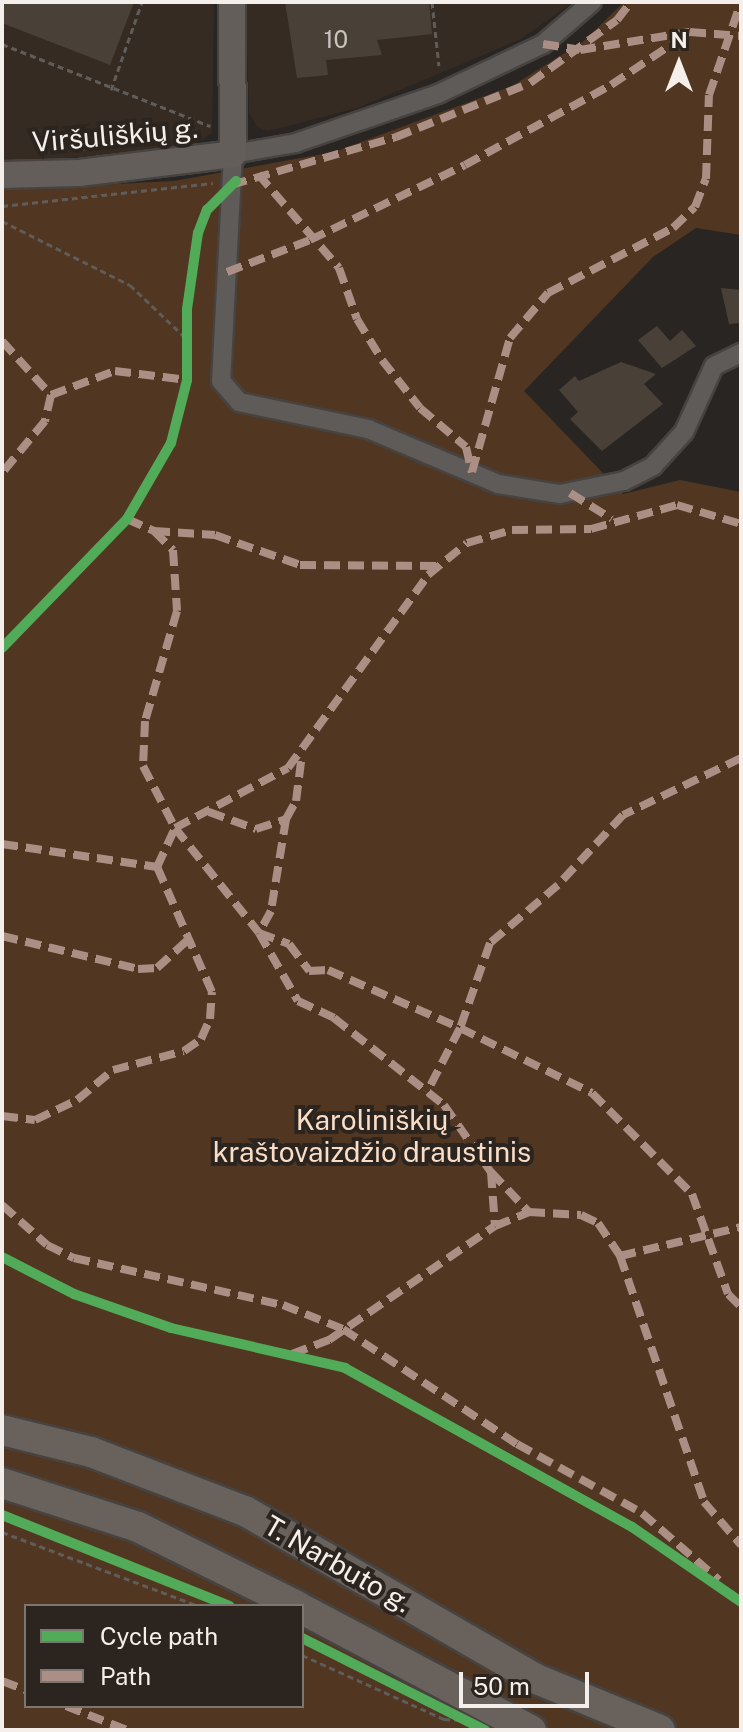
<!DOCTYPE html>
<html>
<head>
<meta charset="utf-8">
<style>
  body { margin:0 }
  #map { position:relative; width:743px; height:1732px; overflow:hidden; background:#292522; font-family:"Public Sans",sans-serif }
  div>[style] { position:absolute }
  .built>* { inset:0; background:#362b22 }
  .green>* { inset:0; background:#513721 }
  .building>* { inset:0; background:#494037 }
  .path>* { height:3px; margin-top:-1.5px; transform-origin:0; background:repeating-linear-gradient(90deg,#5f5c59 0 6px,transparent 0 10px) }
  .roads { filter:drop-shadow(2px 0 #464341) drop-shadow(-2px 0 #464341) drop-shadow(0 2px #464341) drop-shadow(0 -2px #464341) }
  .street>* { height:18px; margin:-9px; padding:0 9px; transform-origin:9px; border-radius:9px; background:#5f5b58 }
  .secondary>* { height:26px; margin:-13px; padding:0 13px; transform-origin:13px; border-radius:13px; background:#645e5a }
  .primary>* { height:30px; margin:-15px; padding:0 15px; transform-origin:15px; border-radius:15px; background:#69615c }
  .quiet>* { height:8px; margin-top:-4px; transform-origin:0; background:repeating-linear-gradient(90deg,#ac8f84 0 16px,transparent 0 24px) }
  .cycleway>* { height:10px; margin:-5px; padding:0 5px; transform-origin:5px; border-radius:5px; background:#51ab58 }
  span { translate:-50% -50%; white-space:nowrap; text-align:center; line-height:1.15; -webkit-text-stroke:8px #2c251f; paint-order:stroke }
  .number-label { font-size:24px; color:#c9c3be }
  .number-label span { -webkit-text-stroke-width:0 }
  .street-label { font-size:28px; color:#f4efeb }
  .park-label { font-size:28px; color:#faddc7 }
  .frame { position:absolute; inset:0; border:4px solid #f4efeb; pointer-events:none }
  .legend { position:absolute; left:24px; top:1604px; width:280px; height:104px; box-sizing:border-box; background:#2c251f; border:2px solid #7c7671; margin:0; padding:10px 14px; list-style:none; font-size:24px; color:#f4efeb }
  .legend li { display:flex; align-items:center; gap:16px; height:40px }
  .legend b { width:40px; border:2px solid #7c7671 }
  .north { position:absolute; left:639px; top:24px; width:80px; height:80px; -webkit-text-stroke:6px #2c251f; paint-order:stroke; rotate:0deg; font-size:22px; font-weight:700; line-height:32px; text-align:center; color:#f4efeb }
  .north::after { content:''; display:block; margin:auto; width:28px; height:36px; background:#f4efeb; clip-path:polygon(50% 0,100% 100%,50% 72%,0 100%) }
  .scale { position:absolute; left:459px; top:1672px; width:130px; height:36px; box-sizing:border-box; border:4px solid #f4efeb; border-top:0; padding-left:10px; font-size:24px; line-height:28px; white-space:nowrap; color:#f4efeb; -webkit-text-stroke:6px #2c251f; paint-order:stroke }
</style>
</head>
<body>
<div id="map">
  <div class="built">
    <div style="clip-path:polygon(2px 2px,214px 2px,212px 133px,192px 146px,143px 153px,2px 162px)"></div>
    <div style="clip-path:polygon(246px 2px,573px 2px,521px 39px,357px 108px,268px 131px,257px 127px,249px 112px)"></div>
  </div>
  <div class="green">
    <div style="clip-path:polygon(evenodd,624px 2px,741px 2px,741px 235px,696px 228px,653px 257px,524px 391px,623px 494px,680px 480px,741px 492px,741px 1730px,2px 1730px,2px 190px,174px 181px,334px 152px,512px 86px,584px 41px,624px 2px,26px 1606px,302px 1606px,302px 1706px,26px 1706px,26px 1606px)"></div>
  </div>
  <div class="building">
    <div style="clip-path:polygon(2px 2px,134px 2px,110px 65px,2px 23px)"></div>
    <div style="clip-path:polygon(285px 2px,429px 2px,432px 34px,377px 40px,382px 55px,326px 60px,328px 75px,297px 78px)"></div>
    <div style="clip-path:polygon(721px 288px,741px 290px,741px 323px,729px 324px)"></div>
    <div style="clip-path:polygon(657px 326px,670px 341px,682px 330px,696px 346px,662px 368px,638px 340px)"></div>
    <div style="clip-path:polygon(621px 362px,656px 374px,644px 384px,663px 404px,602px 451px,570px 419px,578px 412px,559px 390px,575px 376px,579px 381px)"></div>
  </div>
  <div class="path">
    <div style="left:432px;top:2px;width:64px;rotate:83.8deg"></div>
    <div style="left:2px;top:44px;width:224px;rotate:21.5deg"></div>
    <div style="left:111px;top:90px;width:93px;rotate:-70.6deg"></div>
    <div style="left:61px;top:150px;width:32px;rotate:-4deg"></div>
    <div style="left:2px;top:206px;width:212px;rotate:-6.2deg"></div>
    <div style="left:2px;top:221px;width:143px;rotate:26.6deg"></div>
    <div style="left:130px;top:285px;width:79px;rotate:43.5deg"></div>
    <div style="left:2px;top:1532px;width:210px;rotate:20.6deg"></div>
    <div style="left:302px;top:1655px;width:156px;rotate:24.3deg"></div>
    <div style="left:444px;top:1719px;width:17px;rotate:3deg"></div>
  </div>
  <div class="roads">
    <div class="street">
      <div style="left:592px;top:2px;width:65px;rotate:139.4deg"></div>
      <div style="left:543px;top:44px;width:116px;rotate:154.5deg"></div>
      <div style="left:438px;top:94px;width:150px;rotate:161deg"></div>
      <div style="left:296px;top:143px;width:64px;rotate:170.1deg"></div>
      <div style="left:233px;top:154px;width:227px;rotate:93deg"></div>
      <div style="left:221px;top:381px;width:28px;rotate:49deg"></div>
      <div style="left:239px;top:402px;width:132px;rotate:11.8deg"></div>
      <div style="left:368px;top:429px;width:141px;rotate:22.9deg"></div>
      <div style="left:498px;top:484px;width:63px;rotate:9.2deg"></div>
      <div style="left:560px;top:494px;width:65px;rotate:-11.5deg"></div>
      <div style="left:624px;top:481px;width:33px;rotate:-27deg"></div>
      <div style="left:653px;top:466px;width:46px;rotate:-47.6deg"></div>
      <div style="left:684px;top:432px;width:72px;rotate:-65.6deg"></div>
      <div style="left:714px;top:366px;width:30px;rotate:-26deg"></div>
    </div>
    <div class="secondary">
      <div style="left:2px;top:175px;width:77px;rotate:-1.5deg"></div>
      <div style="left:79px;top:173px;width:155px;rotate:-7deg"></div>
      <div style="left:233px;top:154px;width:152px;rotate:-90.4deg"></div>
    </div>
    <div class="primary">
      <div style="left:2px;top:1430px;width:92px;rotate:13.9deg"></div>
      <div style="left:91px;top:1452px;width:165px;rotate:21deg"></div>
      <div style="left:245px;top:1511px;width:334px;rotate:30deg"></div>
      <div style="left:534px;top:1678px;width:136px;rotate:22.4deg"></div>
      <div style="left:2px;top:1483px;width:143px;rotate:17.9deg"></div>
      <div style="left:138px;top:1527px;width:178px;rotate:26.4deg"></div>
      <div style="left:302px;top:1609px;width:259px;rotate:27.9deg"></div>
    </div>
  </div>
  <div class="quiet">
    <div style="left:543px;top:44px;width:37px;rotate:9deg"></div>
    <div style="left:580px;top:50px;width:111px;rotate:-9.3deg"></div>
    <div style="left:690px;top:32px;width:51px;rotate:4.5deg"></div>
    <div style="left:258px;top:174px;width:124px;rotate:49.2deg"></div>
    <div style="left:339px;top:268px;width:54px;rotate:70.6deg"></div>
    <div style="left:357px;top:319px;width:48px;rotate:58.6deg"></div>
    <div style="left:382px;top:360px;width:61px;rotate:51.6deg"></div>
    <div style="left:420px;top:408px;width:60px;rotate:40.3deg"></div>
    <div style="left:466px;top:447px;width:26px;rotate:77deg"></div>
    <div style="left:231px;top:185px;width:172px;rotate:-16.2deg"></div>
    <div style="left:396px;top:137px;width:144px;rotate:-21.9deg"></div>
    <div style="left:530px;top:83px;width:107px;rotate:-35.9deg"></div>
    <div style="left:617px;top:20px;width:23px;rotate:-52deg"></div>
    <div style="left:227px;top:272px;width:89px;rotate:-21.1deg"></div>
    <div style="left:310px;top:240px;width:172px;rotate:-25.8deg"></div>
    <div style="left:465px;top:165px;width:166px;rotate:-28.7deg"></div>
    <div style="left:611px;top:85px;width:95px;rotate:-33.9deg"></div>
    <div style="left:2px;top:341px;width:73px;rotate:47.8deg"></div>
    <div style="left:51px;top:395px;width:27px;rotate:103deg"></div>
    <div style="left:45px;top:421px;width:67px;rotate:129.6deg"></div>
    <div style="left:51px;top:395px;width:68px;rotate:-20.6deg"></div>
    <div style="left:115px;top:371px;width:73px;rotate:7.1deg"></div>
    <div style="left:472px;top:472px;width:139px;rotate:-74.2deg"></div>
    <div style="left:510px;top:338px;width:59px;rotate:-49.8deg"></div>
    <div style="left:548px;top:293px;width:141px;rotate:-27.5deg"></div>
    <div style="left:673px;top:228px;width:30px;rotate:-44deg"></div>
    <div style="left:695px;top:207px;width:30px;rotate:-69deg"></div>
    <div style="left:706px;top:179px;width:84px;rotate:-88deg"></div>
    <div style="left:709px;top:95px;width:98px;rotate:-71deg"></div>
    <div style="left:570px;top:493px;width:49px;rotate:31.8deg"></div>
    <div style="left:127px;top:519px;width:30px;rotate:24deg"></div>
    <div style="left:154px;top:531px;width:27px;rotate:45deg"></div>
    <div style="left:173px;top:550px;width:61px;rotate:86.2deg"></div>
    <div style="left:177px;top:611px;width:115px;rotate:106.2deg"></div>
    <div style="left:145px;top:721px;width:45px;rotate:92.5deg"></div>
    <div style="left:143px;top:766px;width:70px;rotate:62.7deg"></div>
    <div style="left:175px;top:828px;width:134px;rotate:51.3deg"></div>
    <div style="left:259px;top:933px;width:78px;rotate:60.2deg"></div>
    <div style="left:298px;top:1001px;width:40px;rotate:25deg"></div>
    <div style="left:334px;top:1018px;width:140px;rotate:38.3deg"></div>
    <div style="left:444px;top:1105px;width:82px;rotate:55deg"></div>
    <div style="left:491px;top:1172px;width:55px;rotate:46.5deg"></div>
    <div style="left:154px;top:531px;width:61px;rotate:3.8deg"></div>
    <div style="left:215px;top:535px;width:90px;rotate:19.4deg"></div>
    <div style="left:300px;top:565px;width:138px;rotate:0.4deg"></div>
    <div style="left:741px;top:758px;width:131px;rotate:154.2deg"></div>
    <div style="left:623px;top:815px;width:96px;rotate:132.9deg"></div>
    <div style="left:558px;top:885px;width:89px;rotate:139.5deg"></div>
    <div style="left:490px;top:943px;width:90px;rotate:109.4deg"></div>
    <div style="left:460px;top:1028px;width:147px;rotate:26.2deg"></div>
    <div style="left:592px;top:1093px;width:142px;rotate:45.3deg"></div>
    <div style="left:692px;top:1194px;width:106px;rotate:70.2deg"></div>
    <div style="left:728px;top:1294px;width:18px;rotate:45deg"></div>
    <div style="left:209px;top:812px;width:50px;rotate:19.9deg"></div>
    <div style="left:256px;top:829px;width:32px;rotate:-18deg"></div>
    <div style="left:286px;top:819px;width:21px;rotate:-61deg"></div>
    <div style="left:296px;top:801px;width:47px;rotate:-82.7deg"></div>
    <div style="left:286px;top:819px;width:93px;rotate:99.3deg"></div>
    <div style="left:271px;top:911px;width:25px;rotate:119deg"></div>
    <div style="left:259px;top:933px;width:32px;rotate:20deg"></div>
    <div style="left:289px;top:944px;width:34px;rotate:53deg"></div>
    <div style="left:309px;top:971px;width:19px;rotate:-3deg"></div>
    <div style="left:328px;top:970px;width:144px;rotate:23.7deg"></div>
    <div style="left:460px;top:1028px;width:72px;rotate:117.3deg"></div>
    <div style="left:2px;top:844px;width:157px;rotate:8.4deg"></div>
    <div style="left:2px;top:936px;width:140px;rotate:13.6deg"></div>
    <div style="left:138px;top:969px;width:19px;rotate:-3deg"></div>
    <div style="left:157px;top:968px;width:46px;rotate:-42.4deg"></div>
    <div style="left:2px;top:1116px;width:33px;rotate:7deg"></div>
    <div style="left:35px;top:1120px;width:47px;rotate:-25.5deg"></div>
    <div style="left:77px;top:1100px;width:47px;rotate:-39.8deg"></div>
    <div style="left:113px;top:1070px;width:73px;rotate:-15deg"></div>
    <div style="left:184px;top:1051px;width:21px;rotate:-35deg"></div>
    <div style="left:201px;top:1039px;width:22px;rotate:-66deg"></div>
    <div style="left:210px;top:1019px;width:27px;rotate:-86deg"></div>
    <div style="left:212px;top:992px;width:137px;rotate:-113.7deg"></div>
    <div style="left:157px;top:867px;width:43px;rotate:-65.2deg"></div>
    <div style="left:175px;top:828px;width:128px;rotate:-28deg"></div>
    <div style="left:288px;top:768px;width:238px;rotate:-54deg"></div>
    <div style="left:428px;top:575px;width:50px;rotate:-39.4deg"></div>
    <div style="left:467px;top:543px;width:47px;rotate:-16.1deg"></div>
    <div style="left:512px;top:530px;width:79px;rotate:-0.7deg"></div>
    <div style="left:591px;top:529px;width:89px;rotate:-15.6deg"></div>
    <div style="left:677px;top:505px;width:67px;rotate:16.5deg"></div>
    <div style="left:491px;top:1172px;width:54px;rotate:85.8deg"></div>
    <div style="left:2px;top:1205px;width:60px;rotate:41.6deg"></div>
    <div style="left:47px;top:1245px;width:30px;rotate:26deg"></div>
    <div style="left:74px;top:1258px;width:214px;rotate:12.7deg"></div>
    <div style="left:283px;top:1305px;width:65px;rotate:21.8deg"></div>
    <div style="left:343px;top:1329px;width:209px;rotate:33.5deg"></div>
    <div style="left:517px;top:1444px;width:143px;rotate:28.9deg"></div>
    <div style="left:642px;top:1513px;width:102px;rotate:41deg"></div>
    <div style="left:620px;top:1256px;width:124px;rotate:-13.5deg"></div>
    <div style="left:292px;top:1354px;width:40px;rotate:-21deg"></div>
    <div style="left:329px;top:1340px;width:201px;rotate:-34.5deg"></div>
    <div style="left:495px;top:1226px;width:37px;rotate:-22deg"></div>
    <div style="left:529px;top:1212px;width:52px;rotate:3.3deg"></div>
    <div style="left:581px;top:1215px;width:19px;rotate:25deg"></div>
    <div style="left:598px;top:1223px;width:40px;rotate:56deg"></div>
    <div style="left:620px;top:1256px;width:260px;rotate:71.1deg"></div>
    <div style="left:704px;top:1502px;width:57px;rotate:49.3deg"></div>
    <div style="left:2px;top:1681px;width:26px;rotate:21deg"></div>
    <div style="left:66px;top:1706px;width:66px;rotate:21.5deg"></div>
  </div>
  <div class="cycleway">
    <div style="left:2px;top:648px;width:180px;rotate:-45.9deg"></div>
    <div style="left:127px;top:519px;width:88px;rotate:-59.9deg"></div>
    <div style="left:171px;top:443px;width:65px;rotate:-75.7deg"></div>
    <div style="left:187px;top:380px;width:71px;rotate:-90deg"></div>
    <div style="left:187px;top:309px;width:77px;rotate:-81.8deg"></div>
    <div style="left:198px;top:233px;width:25px;rotate:-69deg"></div>
    <div style="left:207px;top:210px;width:41px;rotate:-45deg"></div>
    <div style="left:2px;top:1257px;width:81px;rotate:27.2deg"></div>
    <div style="left:74px;top:1294px;width:103px;rotate:19.3deg"></div>
    <div style="left:171px;top:1328px;width:179px;rotate:12.9deg"></div>
    <div style="left:345px;top:1368px;width:328px;rotate:29deg"></div>
    <div style="left:632px;top:1527px;width:132px;rotate:34.5deg"></div>
    <div style="left:2px;top:1515px;width:245px;rotate:21.8deg"></div>
    <div style="left:302px;top:1638px;width:205px;rotate:26.7deg"></div>
  </div>
  <div class="number-label">
    <span style="left:336px;top:40px">10</span>
  </div>
  <div class="street-label">
    <span style="left:115px;top:135px;rotate:-5deg">Viršuliškių g.</span>
    <span style="left:338px;top:1564px;rotate:30deg">T. Narbuto g.</span>
  </div>
  <div class="park-label">
    <span style="left:372px;top:1136px">Karoliniškių<br>kraštovaizdžio draustinis</span>
  </div>
  <div class="frame"></div>
  <ul class="legend">
  <li><b style="height:10px;background:#51ab58"></b>Cycle path</li>
  <li><b style="height:10px;background:#ac8f84"></b>Path</li>
  </ul>
  <div class="north">N</div>
  <div class="scale">50 m</div>
</div>
</body>
</html>
